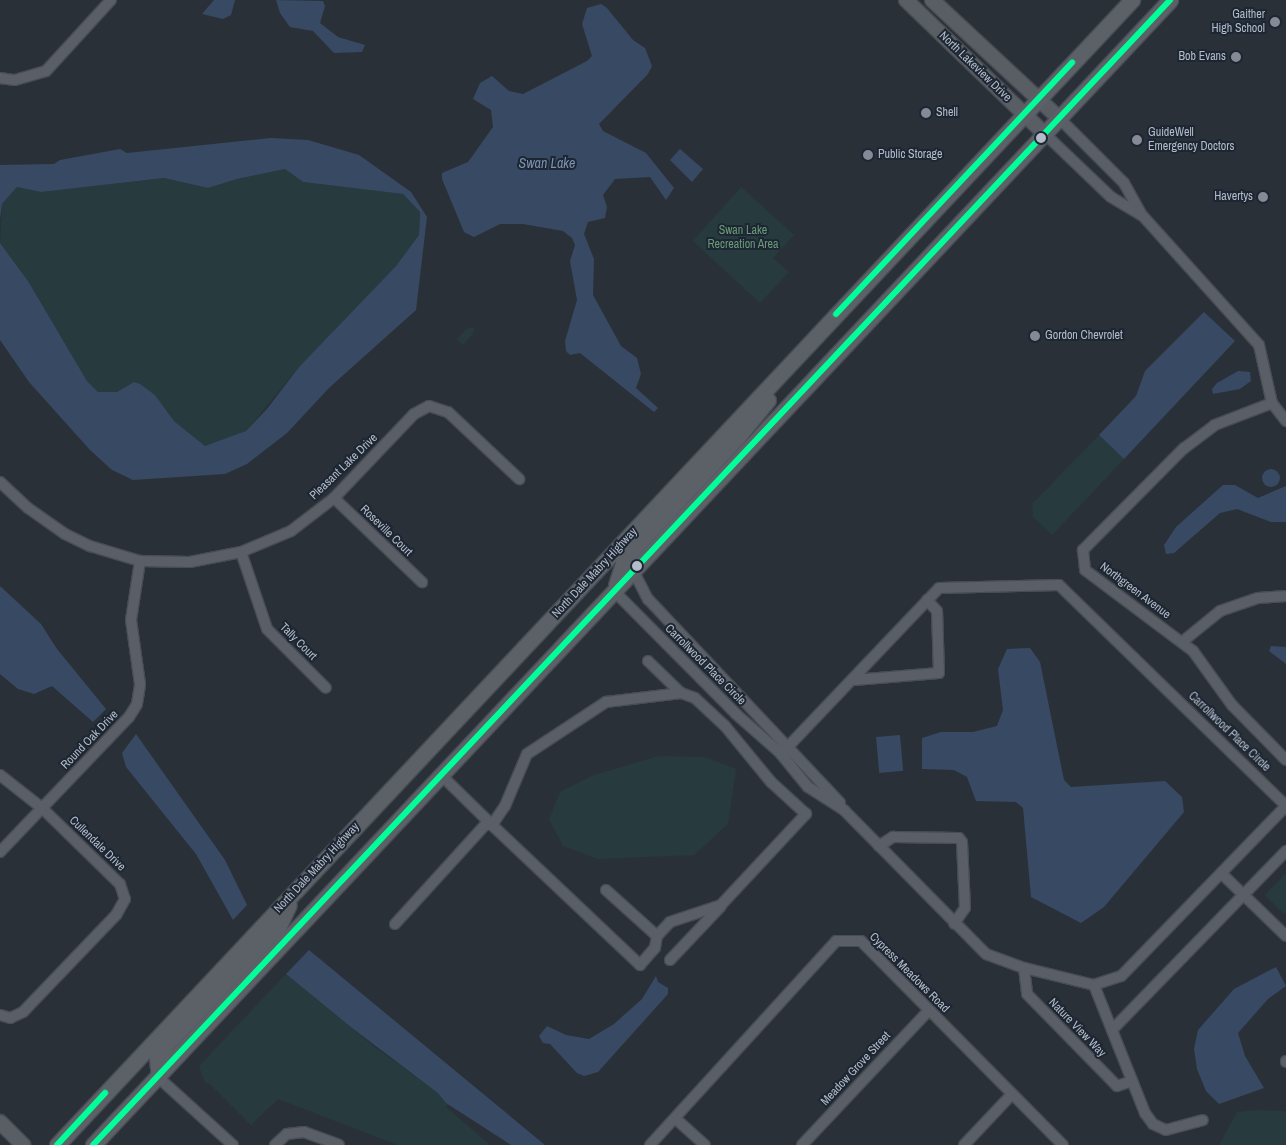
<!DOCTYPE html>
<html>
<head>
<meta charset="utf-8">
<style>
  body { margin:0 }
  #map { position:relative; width:1286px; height:1145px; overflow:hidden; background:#2a3038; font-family:"Archivo Narrow",sans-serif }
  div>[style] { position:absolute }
  .green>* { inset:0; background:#273a3e }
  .water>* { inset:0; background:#384963; transform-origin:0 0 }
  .round { border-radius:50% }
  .roads { filter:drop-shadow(1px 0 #484c53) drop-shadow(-1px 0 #484c53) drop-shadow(0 1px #484c53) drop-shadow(0 -1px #484c53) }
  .street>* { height:10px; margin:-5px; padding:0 5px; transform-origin:5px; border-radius:5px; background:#5a5e66 }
  .secondary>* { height:14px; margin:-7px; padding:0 7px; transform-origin:7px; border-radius:7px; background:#595d64 }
  .primary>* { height:15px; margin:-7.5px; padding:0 7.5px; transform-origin:7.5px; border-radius:7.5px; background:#5c6168 }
  .bus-1>* { height:6px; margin:-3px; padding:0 3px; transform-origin:3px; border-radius:3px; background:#0f9 }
  .dots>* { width:14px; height:14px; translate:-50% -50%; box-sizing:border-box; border:2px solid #1d2633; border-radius:50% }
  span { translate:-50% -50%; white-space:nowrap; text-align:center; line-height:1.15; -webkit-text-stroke:4px #1d2633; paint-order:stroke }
  .poi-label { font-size:12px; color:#b4bcc9 }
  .right { translate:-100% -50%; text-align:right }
  .left { translate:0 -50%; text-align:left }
  .street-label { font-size:12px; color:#b4bcc9 }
  .park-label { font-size:12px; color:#6b9a76 }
  .water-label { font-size:14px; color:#7c92b1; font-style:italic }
</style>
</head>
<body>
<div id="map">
  <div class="green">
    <div style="clip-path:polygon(285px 169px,303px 182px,403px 194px,420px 212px,419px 235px,396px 266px,299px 367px,246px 431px,223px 442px,205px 446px,174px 421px,155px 395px,134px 382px,117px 392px,98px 392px,87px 381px,28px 281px,0 243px,2px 204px,17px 187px,41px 192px,164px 178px,208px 188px,237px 179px)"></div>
    <div style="clip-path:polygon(741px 187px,794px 235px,773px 258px,789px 272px,760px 303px,693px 241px)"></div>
    <div style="clip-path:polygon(474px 327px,473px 334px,463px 345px,457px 339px,466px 329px)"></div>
    <div style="clip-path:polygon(1099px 435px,1124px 459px,1052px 535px,1033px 517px,1032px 504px)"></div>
    <div style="clip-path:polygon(659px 756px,705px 757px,736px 769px,728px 824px,694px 855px,598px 859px,563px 846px,549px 819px,560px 792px,594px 775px)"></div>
    <div style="clip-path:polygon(1286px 873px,1286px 912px,1284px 914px,1265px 895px)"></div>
    <div style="clip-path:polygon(286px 974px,376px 1048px,439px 1093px,448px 1105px,446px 1107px,490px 1145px,398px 1145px,278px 1099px,251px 1125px,210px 1084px,205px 1083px,199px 1066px)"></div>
    <div style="clip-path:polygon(1257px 1110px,1286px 1111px,1286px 1145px,1219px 1145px,1237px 1112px)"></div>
  </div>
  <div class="water">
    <div style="clip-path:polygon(214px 0,235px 0,231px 15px,223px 19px,202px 14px)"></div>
    <div style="clip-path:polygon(276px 0,323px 1px,325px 6px,320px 23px,338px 37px,365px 45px,362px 52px,334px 53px,313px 31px,290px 27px,280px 13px)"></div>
    <div style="clip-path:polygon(601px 4px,607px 8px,633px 40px,645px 48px,652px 66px,648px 74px,599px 124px,603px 131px,646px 153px,674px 188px,666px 200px,650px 177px,615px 179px,603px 195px,607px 207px,605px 218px,588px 222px,584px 234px,594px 259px,593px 295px,621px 346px,637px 358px,641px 374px,636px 388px,658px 408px,654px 412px,580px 353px,570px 355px,566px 351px,565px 341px,577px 300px,570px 261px,575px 245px,572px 238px,563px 231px,523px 224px,500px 224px,474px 237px,464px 232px,442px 179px,442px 173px,468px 162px,493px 127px,491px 110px,473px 99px,480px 83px,492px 76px,509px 91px,523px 94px,587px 61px,592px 56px,582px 24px,587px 8px)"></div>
    <div style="clip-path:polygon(271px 138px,308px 140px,359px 155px,411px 192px,427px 217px,416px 310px,330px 387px,287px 433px,247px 464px,225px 474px,133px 480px,112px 470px,90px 450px,29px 382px,0 340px,0 243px,28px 281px,87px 381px,98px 392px,117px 392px,134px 382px,140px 384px,155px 395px,174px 421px,205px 446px,246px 431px,267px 409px,299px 367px,396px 266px,419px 235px,420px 212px,403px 194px,303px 182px,285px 169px,237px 179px,208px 188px,164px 178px,41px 192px,17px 187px,2px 204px,0 219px,0 165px,54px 164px,60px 160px,120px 149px,127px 153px)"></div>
    <div style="clip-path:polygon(680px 149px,703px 169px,692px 182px,670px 160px)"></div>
    <div style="clip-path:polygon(1204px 312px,1235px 341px,1124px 459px,1099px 435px,1136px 396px,1145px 371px)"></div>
    <div style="clip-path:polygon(1238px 371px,1250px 372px,1251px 381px,1240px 389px,1213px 394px,1212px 389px,1217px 383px)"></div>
    <div class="round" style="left:1262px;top:469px;width:18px;height:18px"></div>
    <div style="clip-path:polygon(1223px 485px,1235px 485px,1258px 498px,1286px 486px,1286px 522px,1271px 522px,1237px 509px,1220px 513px,1174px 553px,1166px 554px,1164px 545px,1176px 527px)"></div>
    <div style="clip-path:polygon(0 586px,41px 624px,57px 649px,106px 709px,93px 722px,52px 686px,34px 694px,18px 689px,0 674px)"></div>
    <div style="clip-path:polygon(1271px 646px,1286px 647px,1286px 664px,1269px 651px)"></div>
    <div style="clip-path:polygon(1030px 648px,1040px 662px,1064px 780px,1071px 787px,1165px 781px,1182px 797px,1184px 812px,1104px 907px,1081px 923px,1031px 897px,1023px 808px,1016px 802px,976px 801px,967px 777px,954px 770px,922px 769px,922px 738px,941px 732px,973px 732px,997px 726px,1003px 710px,998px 669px,1007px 649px)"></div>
    <div style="clip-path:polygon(136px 734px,225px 860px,247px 905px,233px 920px,196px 854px,126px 767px,122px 753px)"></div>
    <div style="left:900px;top:735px;width:36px;height:24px;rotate:85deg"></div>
    <div style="clip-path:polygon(309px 950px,545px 1145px,511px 1145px,446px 1103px,438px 1093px,352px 1028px,286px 974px)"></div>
    <div style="clip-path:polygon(1276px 967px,1286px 986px,1268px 999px,1238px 1033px,1245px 1056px,1264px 1088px,1219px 1104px,1206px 1091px,1197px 1069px,1194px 1049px,1198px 1030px,1234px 989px)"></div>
    <div style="clip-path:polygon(656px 976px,658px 982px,668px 988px,668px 994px,598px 1072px,584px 1076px,577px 1073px,550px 1044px,543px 1043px,539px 1036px,547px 1026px,566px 1035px,589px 1039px,614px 1024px,642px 999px)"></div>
  </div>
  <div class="roads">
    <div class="street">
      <div style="left:0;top:78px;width:15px;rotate:8deg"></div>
      <div style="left:15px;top:80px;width:32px;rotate:-16deg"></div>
      <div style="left:46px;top:71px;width:96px;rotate:-47.5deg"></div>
      <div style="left:1059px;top:118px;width:92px;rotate:45deg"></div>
      <div style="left:1124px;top:183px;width:37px;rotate:61deg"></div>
      <div style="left:1142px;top:215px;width:175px;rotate:48deg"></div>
      <div style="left:1259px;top:345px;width:59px;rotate:77.4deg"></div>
      <div style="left:1272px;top:403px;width:23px;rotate:52deg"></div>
      <div style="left:1045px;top:134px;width:91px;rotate:43.7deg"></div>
      <div style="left:1111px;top:197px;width:35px;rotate:31deg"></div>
      <div style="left:1272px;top:403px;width:61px;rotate:158.9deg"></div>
      <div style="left:1215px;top:425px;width:39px;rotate:143deg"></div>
      <div style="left:1184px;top:448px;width:144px;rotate:134.7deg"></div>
      <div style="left:1083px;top:550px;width:20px;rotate:84deg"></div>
      <div style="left:1085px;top:570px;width:135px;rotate:36.9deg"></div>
      <div style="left:1193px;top:651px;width:67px;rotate:54.2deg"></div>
      <div style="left:1232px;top:705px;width:77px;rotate:45.5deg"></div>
      <div style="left:0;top:482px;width:38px;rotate:43deg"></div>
      <div style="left:28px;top:508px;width:45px;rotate:35.1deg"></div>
      <div style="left:65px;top:534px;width:28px;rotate:26deg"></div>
      <div style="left:90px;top:546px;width:52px;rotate:16.7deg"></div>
      <div style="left:140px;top:561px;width:50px;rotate:1.1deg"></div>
      <div style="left:190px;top:562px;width:52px;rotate:-11.1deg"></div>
      <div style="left:241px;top:552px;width:54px;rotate:-22.8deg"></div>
      <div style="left:291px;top:531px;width:54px;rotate:-37.5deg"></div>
      <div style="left:334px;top:498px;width:116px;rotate:-46.4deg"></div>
      <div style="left:414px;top:414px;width:17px;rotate:-28deg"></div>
      <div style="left:429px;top:406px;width:20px;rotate:18deg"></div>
      <div style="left:448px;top:412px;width:98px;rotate:43.3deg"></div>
      <div style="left:334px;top:498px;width:122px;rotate:43.7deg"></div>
      <div style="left:241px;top:552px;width:81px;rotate:71.3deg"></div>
      <div style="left:267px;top:629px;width:83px;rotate:45deg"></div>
      <div style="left:633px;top:570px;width:33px;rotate:63deg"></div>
      <div style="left:648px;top:599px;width:280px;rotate:46.7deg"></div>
      <div style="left:1059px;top:585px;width:317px;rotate:44.2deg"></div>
      <div style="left:1286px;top:806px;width:237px;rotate:134.1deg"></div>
      <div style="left:1121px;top:976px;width:28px;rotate:162deg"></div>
      <div style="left:1094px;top:985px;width:72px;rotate:-166.3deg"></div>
      <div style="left:1024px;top:968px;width:40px;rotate:-159.8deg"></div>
      <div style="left:986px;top:954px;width:202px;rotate:-134.6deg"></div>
      <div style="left:844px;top:810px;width:43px;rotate:-147.4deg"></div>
      <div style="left:808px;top:787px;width:43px;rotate:-129.3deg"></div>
      <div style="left:781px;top:754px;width:229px;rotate:-46.4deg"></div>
      <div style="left:939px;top:588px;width:120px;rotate:-1.4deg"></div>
      <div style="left:614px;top:591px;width:173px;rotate:45.2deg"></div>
      <div style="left:736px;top:714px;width:65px;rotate:41.3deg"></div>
      <div style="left:1182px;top:642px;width:49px;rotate:-39.2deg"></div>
      <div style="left:1220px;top:611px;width:40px;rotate:-18.9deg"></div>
      <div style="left:1258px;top:598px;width:28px;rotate:-4deg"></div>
      <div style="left:854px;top:680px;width:85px;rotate:-4.7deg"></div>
      <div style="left:939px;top:673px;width:62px;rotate:-91.8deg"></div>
      <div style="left:937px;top:611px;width:15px;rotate:-132deg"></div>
      <div style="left:0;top:775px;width:53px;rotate:38.2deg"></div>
      <div style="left:42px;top:808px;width:109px;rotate:44.3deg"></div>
      <div style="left:120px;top:884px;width:16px;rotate:72deg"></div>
      <div style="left:125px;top:899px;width:18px;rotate:119deg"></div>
      <div style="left:116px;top:915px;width:134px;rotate:133.8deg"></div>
      <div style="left:23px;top:1012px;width:14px;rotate:155deg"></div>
      <div style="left:10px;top:1018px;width:10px;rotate:-163deg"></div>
      <div style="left:441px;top:775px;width:71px;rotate:44.4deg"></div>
      <div style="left:492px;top:825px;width:23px;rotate:-56deg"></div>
      <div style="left:505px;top:806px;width:56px;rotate:-67.1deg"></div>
      <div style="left:527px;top:754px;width:95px;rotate:-33.4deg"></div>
      <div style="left:606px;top:702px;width:76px;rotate:-6.8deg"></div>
      <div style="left:681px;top:693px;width:46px;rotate:-135.9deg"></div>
      <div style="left:879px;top:846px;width:17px;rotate:-33deg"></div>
      <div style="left:893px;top:837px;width:66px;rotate:0.9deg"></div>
      <div style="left:959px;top:838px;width:5px;rotate:53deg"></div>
      <div style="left:962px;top:842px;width:66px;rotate:87.4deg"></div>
      <div style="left:965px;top:908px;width:19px;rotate:125deg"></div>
      <div style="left:0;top:852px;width:187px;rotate:-46.3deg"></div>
      <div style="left:129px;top:717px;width:15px;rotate:-58deg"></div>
      <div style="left:137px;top:704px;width:20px;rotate:-81deg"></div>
      <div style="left:140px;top:684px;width:65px;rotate:-98deg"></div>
      <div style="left:131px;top:620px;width:60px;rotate:-81.3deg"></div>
      <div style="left:1222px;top:874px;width:89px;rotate:44.1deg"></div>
      <div style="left:606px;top:890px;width:69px;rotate:42deg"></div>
      <div style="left:657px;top:936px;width:19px;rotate:-47deg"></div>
      <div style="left:670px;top:922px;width:54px;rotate:-18.4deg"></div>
      <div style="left:721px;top:905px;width:125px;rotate:-47deg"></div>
      <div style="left:806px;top:814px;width:47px;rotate:-137.6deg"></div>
      <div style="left:771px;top:782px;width:72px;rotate:-129.4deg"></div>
      <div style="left:725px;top:726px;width:41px;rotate:-137deg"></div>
      <div style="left:695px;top:698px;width:15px;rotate:-160deg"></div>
      <div style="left:395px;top:924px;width:134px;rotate:-47.7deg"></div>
      <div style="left:485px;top:825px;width:7px"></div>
      <div style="left:492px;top:825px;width:204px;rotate:43.4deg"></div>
      <div style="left:640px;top:965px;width:23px;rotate:-49deg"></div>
      <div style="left:655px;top:948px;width:12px;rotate:-81deg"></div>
      <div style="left:670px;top:960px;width:74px;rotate:-46.6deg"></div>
      <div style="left:1024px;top:968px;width:26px;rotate:83deg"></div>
      <div style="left:1027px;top:994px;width:129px;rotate:45.6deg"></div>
      <div style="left:1117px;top:1086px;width:16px;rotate:-18deg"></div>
      <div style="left:1094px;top:985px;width:138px;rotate:68.3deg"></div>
      <div style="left:1145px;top:1113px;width:14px;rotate:54deg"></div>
      <div style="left:1153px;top:1124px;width:14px;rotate:25deg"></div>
      <div style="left:1166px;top:1130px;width:38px;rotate:-15deg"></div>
      <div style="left:1112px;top:1030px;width:250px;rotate:-45.8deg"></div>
      <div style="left:1286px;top:1061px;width:1px;rotate:90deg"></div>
      <div style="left:159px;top:1078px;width:100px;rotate:42.2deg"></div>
      <div style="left:676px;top:1119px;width:39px;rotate:42deg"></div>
      <div style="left:275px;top:1145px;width:16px;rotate:-43deg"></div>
      <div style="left:287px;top:1134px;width:17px;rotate:-7deg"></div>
      <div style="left:304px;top:1132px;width:37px;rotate:20deg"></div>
      <div style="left:650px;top:1145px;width:276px;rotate:-47.6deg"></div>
      <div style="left:836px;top:941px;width:25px"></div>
      <div style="left:861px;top:941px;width:287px;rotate:45.3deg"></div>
      <div style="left:802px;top:1145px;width:185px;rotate:-46.7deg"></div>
      <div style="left:964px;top:1145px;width:70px;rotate:-46.7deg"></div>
    </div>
    <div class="secondary">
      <div style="left:906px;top:0;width:193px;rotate:44deg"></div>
      <div style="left:932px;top:0;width:173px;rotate:42.9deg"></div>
      <div style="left:0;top:1122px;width:33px;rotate:45deg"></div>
    </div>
    <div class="primary">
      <div style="left:616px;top:585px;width:23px;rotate:-72deg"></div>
      <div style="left:623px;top:563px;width:16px;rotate:-55deg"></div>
      <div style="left:632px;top:550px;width:154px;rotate:-46.8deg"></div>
      <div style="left:737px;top:438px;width:49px;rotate:-50.8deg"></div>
      <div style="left:159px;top:1078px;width:20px;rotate:-96deg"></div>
      <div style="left:157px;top:1058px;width:16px;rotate:-55deg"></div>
      <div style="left:166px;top:1045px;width:164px;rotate:-46.5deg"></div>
      <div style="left:279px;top:926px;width:23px;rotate:-65deg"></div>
      <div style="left:57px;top:1145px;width:1571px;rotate:-46.81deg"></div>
      <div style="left:93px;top:1145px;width:1572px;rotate:-46.75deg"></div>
    </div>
  </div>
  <div class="bus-1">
    <div style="left:836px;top:314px;width:345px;rotate:-46.8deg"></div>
    <div style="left:57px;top:1145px;width:71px;rotate:-47.3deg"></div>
    <div style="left:93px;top:1145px;width:1572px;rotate:-46.75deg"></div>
  </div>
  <div class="dots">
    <div style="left:1275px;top:22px;background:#848b96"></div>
    <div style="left:1236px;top:57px;background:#848b96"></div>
    <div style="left:926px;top:113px;background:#848b96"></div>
    <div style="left:1041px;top:138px;background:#b4bcc9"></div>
    <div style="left:1137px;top:140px;background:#848b96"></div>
    <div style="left:868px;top:155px;background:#848b96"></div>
    <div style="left:1263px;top:197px;background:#848b96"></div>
    <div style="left:1035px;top:336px;background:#848b96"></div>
    <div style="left:637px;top:566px;background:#b4bcc9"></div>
  </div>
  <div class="poi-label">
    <span class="right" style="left:1265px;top:22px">Gaither<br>High School</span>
    <span class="right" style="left:1226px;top:57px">Bob Evans</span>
    <span class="left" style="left:936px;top:113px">Shell</span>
    <span class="left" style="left:1148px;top:140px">GuideWell<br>Emergency Doctors</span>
    <span class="left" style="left:878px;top:155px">Public Storage</span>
    <span class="right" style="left:1253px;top:197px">Havertys</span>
    <span class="left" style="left:1045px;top:336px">Gordon Chevrolet</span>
  </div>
  <div class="street-label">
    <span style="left:975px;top:67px;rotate:44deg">North Lakeview Drive</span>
    <span style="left:344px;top:467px;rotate:-44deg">Pleasant Lake Drive</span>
    <span style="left:386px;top:531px;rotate:44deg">Roseville Court</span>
    <span style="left:595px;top:573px;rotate:-47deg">North Dale Mabry Highway</span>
    <span style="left:1135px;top:591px;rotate:37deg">Northgreen Avenue</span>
    <span style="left:298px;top:642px;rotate:45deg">Tally Court</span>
    <span style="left:705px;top:665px;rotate:45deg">Carrollwood Place Circle</span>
    <span style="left:1229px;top:732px;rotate:44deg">Carrollwood Place Circle</span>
    <span style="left:90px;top:740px;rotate:-46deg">Round Oak Drive</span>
    <span style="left:97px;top:844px;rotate:44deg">Cullendale Drive</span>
    <span style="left:317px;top:868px;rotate:-47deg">North Dale Mabry Highway</span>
    <span style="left:909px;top:973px;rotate:45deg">Cypress Meadows Road</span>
    <span style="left:1077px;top:1028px;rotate:46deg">Nature View Way</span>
    <span style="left:856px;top:1069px;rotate:-47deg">Meadow Grove Street</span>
  </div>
  <div class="park-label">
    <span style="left:743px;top:238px">Swan Lake<br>Recreation Area</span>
  </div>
  <div class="water-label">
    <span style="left:547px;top:163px">Swan Lake</span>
  </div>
</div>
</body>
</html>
